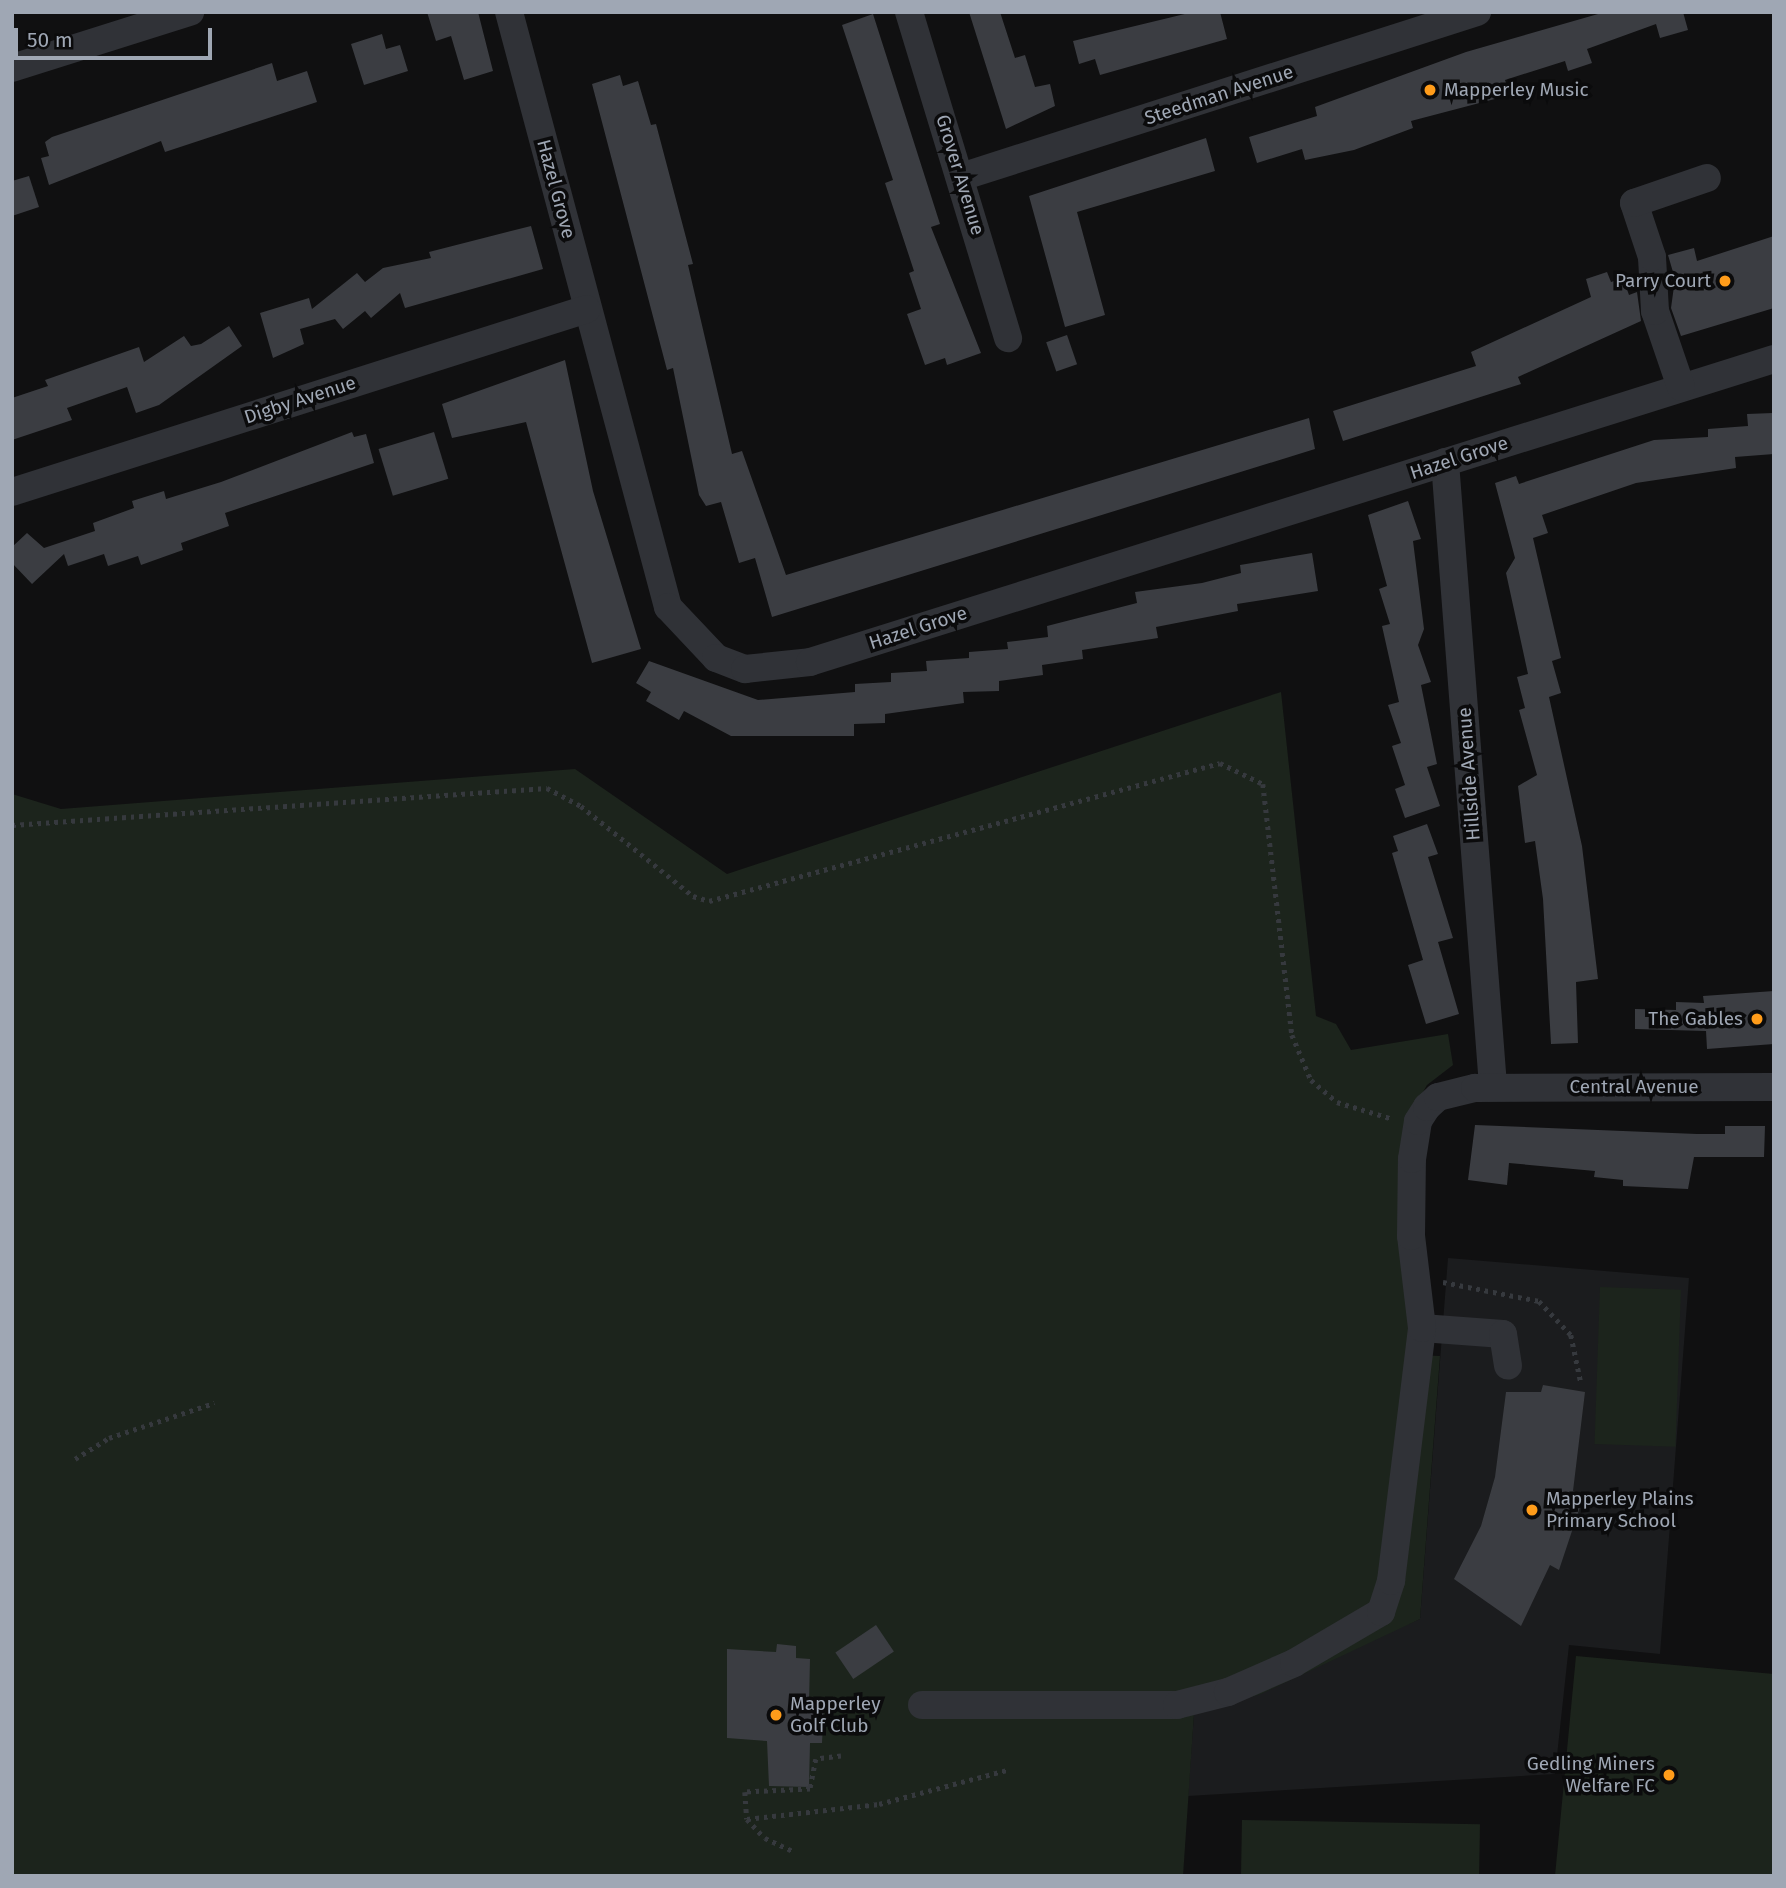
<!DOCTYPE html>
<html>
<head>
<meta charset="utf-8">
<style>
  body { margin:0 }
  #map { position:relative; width:1786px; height:1888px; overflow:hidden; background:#101011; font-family:"Fira Sans",sans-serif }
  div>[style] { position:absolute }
  .built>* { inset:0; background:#1b1c1e }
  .green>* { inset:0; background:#1c241c; transform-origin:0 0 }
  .building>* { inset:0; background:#3b3d42; transform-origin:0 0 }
  .path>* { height:4.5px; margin-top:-2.25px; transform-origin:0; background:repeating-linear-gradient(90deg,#36393e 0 3.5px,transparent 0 8.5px) }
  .minor>* { height:28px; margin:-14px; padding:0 14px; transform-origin:14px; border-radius:14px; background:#303237 }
  .dots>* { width:19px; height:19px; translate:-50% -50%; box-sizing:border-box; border:4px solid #0b0b0c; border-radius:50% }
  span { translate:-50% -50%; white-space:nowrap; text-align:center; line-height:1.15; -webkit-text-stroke:7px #0b0b0c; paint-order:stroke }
  .poi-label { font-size:19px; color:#9fa7b4 }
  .left { translate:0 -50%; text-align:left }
  .right { translate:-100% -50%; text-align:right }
  .street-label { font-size:19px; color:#9fa7b4 }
  .frame { position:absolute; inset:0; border:14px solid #9fa7b4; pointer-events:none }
  .scale { position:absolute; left:14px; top:28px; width:198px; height:32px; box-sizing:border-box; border:4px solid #9fa7b4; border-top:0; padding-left:9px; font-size:21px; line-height:24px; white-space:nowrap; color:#9fa7b4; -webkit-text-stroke:5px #0b0b0c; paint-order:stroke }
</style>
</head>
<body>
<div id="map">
  <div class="built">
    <div style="clip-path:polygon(1448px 1258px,1689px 1278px,1660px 1654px,1569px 1645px,1555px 1774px,1188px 1796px,1194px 1714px,1420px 1619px)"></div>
  </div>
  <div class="green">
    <div style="clip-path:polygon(1281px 692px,1316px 1016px,1336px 1024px,1351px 1050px,1448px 1034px,1453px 1065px,1427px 1085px,1412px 1111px,1411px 1355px,1440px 1356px,1420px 1619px,1261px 1694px,1194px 1714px,1183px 1876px,12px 1876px,12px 794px,61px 809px,575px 769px,727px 874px)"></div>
    <div style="left:1600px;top:1287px;width:81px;height:157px;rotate:2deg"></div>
    <div style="clip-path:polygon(1576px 1656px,1774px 1674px,1774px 1876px,1555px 1876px)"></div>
    <div style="left:1242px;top:1820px;width:238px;height:56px;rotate:1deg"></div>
  </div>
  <div class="building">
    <div style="clip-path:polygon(427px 12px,478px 12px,493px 71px,464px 80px,451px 36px,436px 41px)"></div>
    <div style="clip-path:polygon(969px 12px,1000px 12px,1015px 58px,1025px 55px,1035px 87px,1050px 84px,1055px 106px,1006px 129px)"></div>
    <div style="clip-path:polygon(1193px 12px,1220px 12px,1227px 39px,1100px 75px,1095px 59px,1079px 64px,1073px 41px)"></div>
    <div style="clip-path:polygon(1605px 12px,1683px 12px,1688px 30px,1660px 38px,1656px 24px,1587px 49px,1592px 63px,1568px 71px,1565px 61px,1505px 80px,1510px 95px,1411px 121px,1413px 128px,1354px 150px,1305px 160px,1302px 149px,1257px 163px,1249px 137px,1317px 116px,1315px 107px,1466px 52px)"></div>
    <div style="clip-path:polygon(873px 14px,940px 224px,931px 227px,981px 353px,947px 365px,945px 358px,925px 365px,907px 314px,921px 309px,909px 273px,914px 271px,885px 183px,893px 180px,842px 25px)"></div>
    <div style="clip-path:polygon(382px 34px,386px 49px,400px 45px,408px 71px,364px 85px,351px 44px)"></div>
    <div style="clip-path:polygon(272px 63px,277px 81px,307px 71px,317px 102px,165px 152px,161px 141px,49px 185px,41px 158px,49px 156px,45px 142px,52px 137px)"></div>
    <div style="clip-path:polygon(620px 75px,623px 86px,638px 81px,651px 125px,656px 124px,693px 264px,688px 265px,732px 454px,742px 451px,786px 575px,1309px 418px,1315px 449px,772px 617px,755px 558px,739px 563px,721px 502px,706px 506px,699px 495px,673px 368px,667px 370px,592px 84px)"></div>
    <div style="clip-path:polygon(1206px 138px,1215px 171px,1077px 212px,1105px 315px,1065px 327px,1029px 196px)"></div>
    <div style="clip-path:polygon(29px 176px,39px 207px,12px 216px,12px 181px)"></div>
    <div style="clip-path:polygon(531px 226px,543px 269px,405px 308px,400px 293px,371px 318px,365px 311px,343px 329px,335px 319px,300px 329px,304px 344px,273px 358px,260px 313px,309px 298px,312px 309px,357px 273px,365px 282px,383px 268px,431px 258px,429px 252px)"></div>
    <div style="clip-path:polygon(1774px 236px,1774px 308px,1681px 336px,1671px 308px,1675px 279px,1668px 255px,1694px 248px,1697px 261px)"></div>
    <div style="clip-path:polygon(1607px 272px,1611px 282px,1623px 278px,1629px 295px,1637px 292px,1641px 321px,1518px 377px,1521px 384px,1343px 441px,1333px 411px,1476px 366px,1471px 352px,1591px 297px,1586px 279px)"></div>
    <div style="clip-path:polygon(229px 326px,242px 346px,159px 405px,136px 413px,127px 387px,67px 408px,72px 420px,12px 440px,12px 398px,48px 386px,45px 380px,139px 347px,144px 362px,184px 336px,191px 346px,201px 344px)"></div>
    <div style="left:1067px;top:335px;width:31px;height:22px;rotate:71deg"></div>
    <div style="clip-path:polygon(565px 360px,593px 491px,641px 649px,592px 663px,526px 422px,452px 438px,442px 404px)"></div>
    <div style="clip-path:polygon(1773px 413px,1774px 454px,1735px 457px,1736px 468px,1636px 483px,1542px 515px,1548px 533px,1533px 538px,1561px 658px,1552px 661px,1561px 693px,1549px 697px,1582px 846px,1598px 979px,1576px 982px,1578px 1043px,1551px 1044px,1543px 899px,1535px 841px,1525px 843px,1518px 786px,1537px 775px,1519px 710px,1525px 708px,1517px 677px,1528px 674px,1506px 573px,1515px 558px,1495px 483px,1516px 476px,1519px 484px,1654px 440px,1708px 437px,1708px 429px,1748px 426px,1747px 414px)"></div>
    <div style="clip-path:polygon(352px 432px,354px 437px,366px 434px,374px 463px,225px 513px,229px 526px,181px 543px,183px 550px,141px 565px,138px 556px,108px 566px,104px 554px,68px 566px,64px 554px,32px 584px,12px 563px,12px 547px,27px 533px,44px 548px,95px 531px,93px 523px,134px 508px,132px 501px,164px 491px,166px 499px,221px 482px)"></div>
    <div style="left:434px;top:432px;width:49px;height:58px;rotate:73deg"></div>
    <div style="clip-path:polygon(1408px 501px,1421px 539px,1413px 541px,1424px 629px,1418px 645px,1431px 682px,1421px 685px,1437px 764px,1427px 767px,1440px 806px,1405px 818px,1395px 789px,1405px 785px,1392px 746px,1401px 743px,1388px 705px,1399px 702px,1382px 626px,1390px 624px,1379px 589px,1387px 586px,1368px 515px)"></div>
    <div style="clip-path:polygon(1312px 553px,1318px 591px,1237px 604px,1238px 611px,1156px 627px,1158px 638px,1082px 650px,1083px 659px,1042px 665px,1043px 675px,999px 681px,999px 691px,963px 692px,964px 703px,885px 714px,885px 723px,854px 724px,854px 736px,731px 736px,684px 711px,679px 720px,646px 701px,651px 692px,636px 683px,649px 661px,758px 700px,855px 692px,855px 684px,891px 682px,891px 673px,927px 671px,926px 661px,969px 658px,969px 652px,1008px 649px,1007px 642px,1048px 637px,1047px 626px,1137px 603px,1135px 592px,1202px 583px,1241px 573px,1240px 565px)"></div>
    <div style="clip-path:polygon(1427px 824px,1438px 854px,1428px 857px,1453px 938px,1438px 942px,1459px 1014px,1426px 1024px,1408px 965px,1423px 960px,1392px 853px,1398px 851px,1393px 836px)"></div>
    <div style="clip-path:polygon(1774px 991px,1774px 1044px,1707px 1049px,1706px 1031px,1635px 1029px,1635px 1009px,1676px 1010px,1676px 1002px,1704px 1003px,1703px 996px)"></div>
    <div style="clip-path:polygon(1475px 1125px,1697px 1134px,1725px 1134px,1725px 1126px,1765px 1126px,1764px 1157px,1694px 1157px,1688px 1189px,1623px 1186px,1623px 1180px,1594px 1177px,1595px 1171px,1509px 1163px,1507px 1185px,1468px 1180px)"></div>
    <div style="clip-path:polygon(1543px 1385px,1585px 1392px,1573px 1491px,1584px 1495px,1559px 1570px,1550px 1565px,1521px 1626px,1454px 1579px,1481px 1526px,1495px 1477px,1506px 1392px,1541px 1392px)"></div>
    <div style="left:876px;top:1625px;width:32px;height:49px;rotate:56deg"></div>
    <div style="clip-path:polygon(777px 1644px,796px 1646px,796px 1658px,810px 1659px,809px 1704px,824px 1705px,822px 1743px,810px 1743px,809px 1787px,769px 1786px,767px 1741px,727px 1738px,727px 1649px,776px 1652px)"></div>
  </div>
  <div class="path">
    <div style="left:12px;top:825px;width:536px;rotate:-3.96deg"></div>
    <div style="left:547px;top:788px;width:38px;rotate:28deg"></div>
    <div style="left:581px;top:806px;width:144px;rotate:38.8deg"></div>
    <div style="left:693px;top:896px;width:17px;rotate:17deg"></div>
    <div style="left:709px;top:901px;width:529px;rotate:-15.11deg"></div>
    <div style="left:1220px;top:763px;width:48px;rotate:26deg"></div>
    <div style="left:1263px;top:784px;width:253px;rotate:83.4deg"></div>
    <div style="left:1292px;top:1035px;width:49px;rotate:67.1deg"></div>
    <div style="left:1311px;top:1080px;width:34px;rotate:40deg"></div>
    <div style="left:1337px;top:1102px;width:59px;rotate:16.9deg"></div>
    <div style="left:1443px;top:1282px;width:98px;rotate:11.2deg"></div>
    <div style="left:1539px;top:1301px;width:47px;rotate:46.7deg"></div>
    <div style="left:1571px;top:1335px;width:49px;rotate:78.2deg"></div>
    <div style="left:75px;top:1459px;width:40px;rotate:-32deg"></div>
    <div style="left:109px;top:1438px;width:111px;rotate:-18.4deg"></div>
    <div style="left:841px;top:1756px;width:25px;rotate:173deg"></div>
    <div style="left:816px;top:1759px;width:31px;rotate:101deg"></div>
    <div style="left:810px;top:1789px;width:65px;rotate:177.4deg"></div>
    <div style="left:745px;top:1792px;width:27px;rotate:86deg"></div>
    <div style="left:747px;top:1819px;width:133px;rotate:-6.5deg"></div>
    <div style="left:879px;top:1804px;width:132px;rotate:-14.9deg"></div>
    <div style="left:747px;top:1819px;width:26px;rotate:47deg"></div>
    <div style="left:765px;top:1838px;width:33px;rotate:25deg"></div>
  </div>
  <div class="minor">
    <div style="left:509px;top:12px;width:616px;rotate:75.04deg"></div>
    <div style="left:668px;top:607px;width:70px;rotate:46.7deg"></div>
    <div style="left:716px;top:658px;width:31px;rotate:21deg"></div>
    <div style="left:745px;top:669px;width:65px;rotate:-6.1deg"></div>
    <div style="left:810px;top:662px;width:1010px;rotate:-17.45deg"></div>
    <div style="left:909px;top:12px;width:341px;rotate:73.1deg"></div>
    <div style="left:12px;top:68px;width:187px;rotate:-17.5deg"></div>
    <div style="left:961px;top:177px;width:542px;rotate:-17.73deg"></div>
    <div style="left:1681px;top:387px;width:80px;rotate:-108.9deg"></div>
    <div style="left:1655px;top:311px;width:54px;rotate:-93.2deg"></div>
    <div style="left:1652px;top:257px;width:57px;rotate:-108.4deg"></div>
    <div style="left:1634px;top:203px;width:77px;rotate:-18.9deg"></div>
    <div style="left:1445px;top:462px;width:626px;rotate:85.6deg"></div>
    <div style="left:12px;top:492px;width:603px;rotate:-17.65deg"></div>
    <div style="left:1422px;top:1328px;width:81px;rotate:4.2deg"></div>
    <div style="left:1503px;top:1334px;width:32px;rotate:81deg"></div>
    <div style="left:922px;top:1705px;width:255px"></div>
    <div style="left:1177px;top:1705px;width:53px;rotate:-14.3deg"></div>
    <div style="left:1228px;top:1692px;width:72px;rotate:-23.7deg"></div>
    <div style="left:1294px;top:1663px;width:101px;rotate:-30.4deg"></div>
    <div style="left:1381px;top:1612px;width:33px;rotate:-72deg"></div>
    <div style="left:1391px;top:1581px;width:255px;rotate:-83deg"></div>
    <div style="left:1422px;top:1328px;width:93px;rotate:-96.8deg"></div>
    <div style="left:1411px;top:1236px;width:77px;rotate:-89.3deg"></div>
    <div style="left:1412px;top:1159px;width:38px;rotate:-81deg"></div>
    <div style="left:1418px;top:1121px;width:17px;rotate:-57deg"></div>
    <div style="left:1427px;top:1107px;width:15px;rotate:-42deg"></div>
    <div style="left:1438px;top:1097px;width:38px;rotate:-14deg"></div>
    <div style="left:1475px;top:1088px;width:299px;rotate:-0.2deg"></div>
  </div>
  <div class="dots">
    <div style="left:1430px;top:90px;background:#ff9c1a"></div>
    <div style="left:1725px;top:281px;background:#ff9c1a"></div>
    <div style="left:1757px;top:1019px;background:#ff9c1a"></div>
    <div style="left:1532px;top:1510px;background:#ff9c1a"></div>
    <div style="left:776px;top:1715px;background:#ff9c1a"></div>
    <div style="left:1669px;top:1775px;background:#ff9c1a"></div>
  </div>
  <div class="poi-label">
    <span class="left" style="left:1444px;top:90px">Mapperley Music</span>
    <span class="right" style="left:1711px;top:281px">Parry Court</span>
    <span class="right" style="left:1743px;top:1019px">The Gables</span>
    <span class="left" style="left:1546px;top:1510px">Mapperley Plains<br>Primary School</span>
    <span class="left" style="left:790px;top:1715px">Mapperley<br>Golf Club</span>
    <span class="right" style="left:1655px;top:1775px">Gedling Miners<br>Welfare FC</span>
  </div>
  <div class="street-label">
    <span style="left:1219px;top:95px;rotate:-18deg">Steedman Avenue</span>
    <span style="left:960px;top:175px;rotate:73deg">Grover Avenue</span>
    <span style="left:556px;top:189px;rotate:75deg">Hazel Grove</span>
    <span style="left:300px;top:400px;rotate:-18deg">Digby Avenue</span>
    <span style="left:1459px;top:458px;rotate:-18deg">Hazel Grove</span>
    <span style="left:918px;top:628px;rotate:-18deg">Hazel Grove</span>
    <span style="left:1469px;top:774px;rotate:-94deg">Hillside Avenue</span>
    <span style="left:1634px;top:1087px">Central Avenue</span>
  </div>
  <div class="frame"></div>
  <div class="scale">50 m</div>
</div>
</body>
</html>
